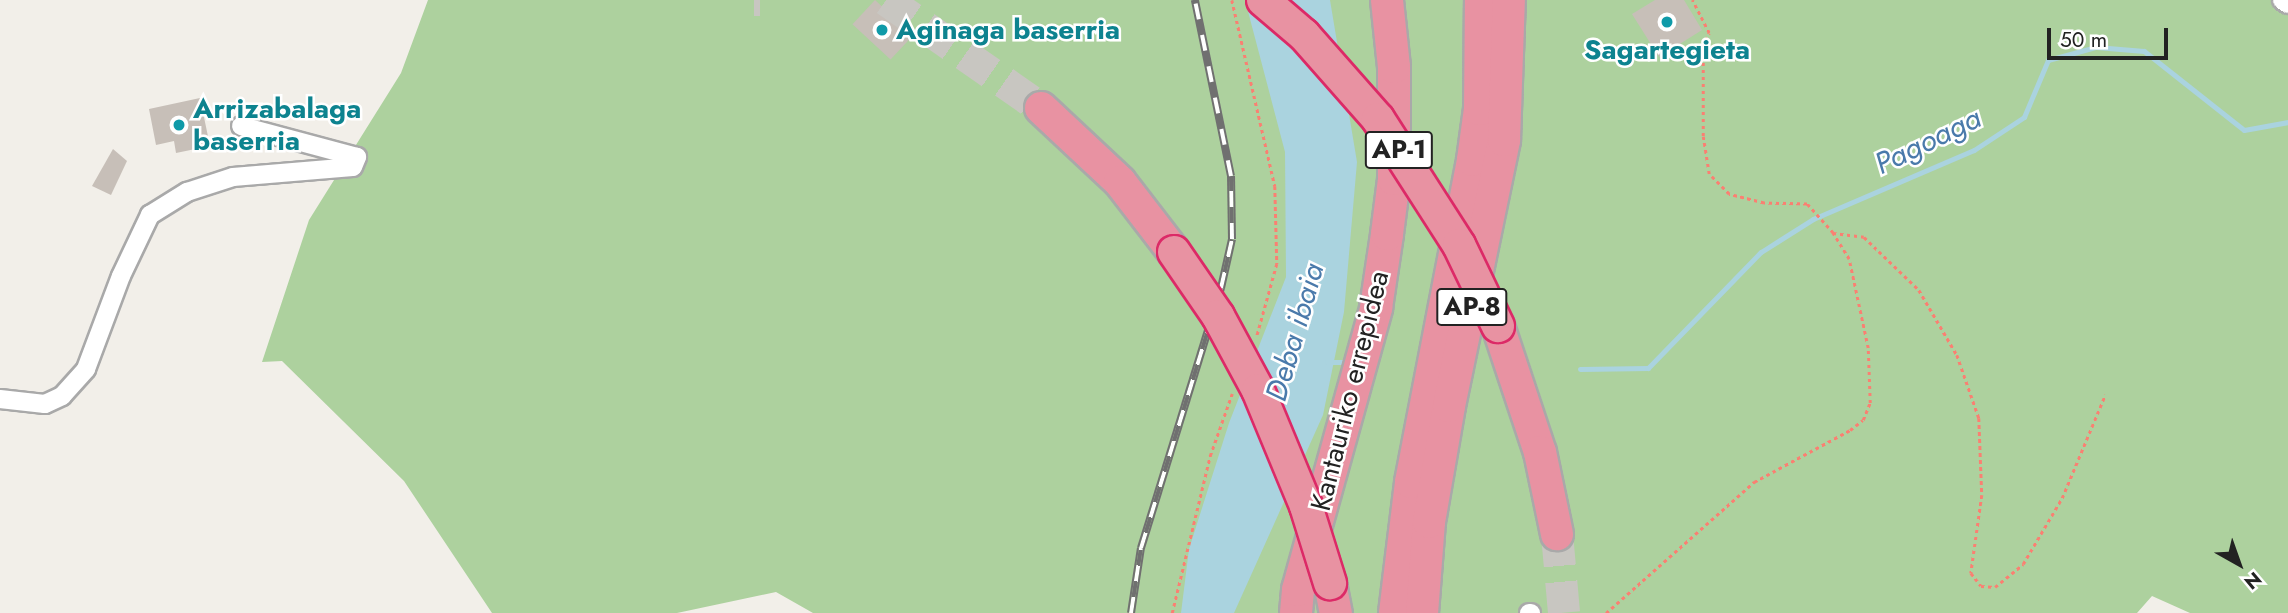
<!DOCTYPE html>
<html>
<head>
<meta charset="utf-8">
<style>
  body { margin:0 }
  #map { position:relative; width:2288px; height:613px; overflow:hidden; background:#f2efe9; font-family:Jost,sans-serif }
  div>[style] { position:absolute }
  .forest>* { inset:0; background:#add19e }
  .water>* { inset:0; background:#aad3df }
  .stream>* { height:5px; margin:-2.5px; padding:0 2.5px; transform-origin:2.5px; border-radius:2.5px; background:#aad3df }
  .building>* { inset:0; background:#c7bfb8; transform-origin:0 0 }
  .highway-tunnel>* { height:32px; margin-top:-16px; transform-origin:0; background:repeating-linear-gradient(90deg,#c8c6c1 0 32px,transparent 0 48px) }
  .path>* { height:2.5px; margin-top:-1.25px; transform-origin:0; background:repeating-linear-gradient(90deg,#fa8072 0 3.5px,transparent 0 7px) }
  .roads { filter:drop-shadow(2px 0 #a9a9a9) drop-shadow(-2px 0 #a9a9a9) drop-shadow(0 2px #a9a9a9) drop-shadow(0 -2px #a9a9a9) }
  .street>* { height:18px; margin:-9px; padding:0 9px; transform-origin:9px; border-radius:9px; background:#fff }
  .highway>* { height:32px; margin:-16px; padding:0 16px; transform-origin:16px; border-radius:16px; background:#e892a2 }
  .rail>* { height:8px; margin-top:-4px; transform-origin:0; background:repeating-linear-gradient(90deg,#fff 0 16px,#707070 0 32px); box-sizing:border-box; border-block:2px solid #707070 }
  .bridges { filter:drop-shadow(2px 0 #dc2a67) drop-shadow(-2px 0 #dc2a67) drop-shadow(0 2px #dc2a67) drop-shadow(0 -2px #dc2a67) }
  .highway-bridge>* { height:32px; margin:-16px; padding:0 16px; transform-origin:16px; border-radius:16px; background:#e892a2 }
  .dots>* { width:19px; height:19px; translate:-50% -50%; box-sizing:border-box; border:4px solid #fff; border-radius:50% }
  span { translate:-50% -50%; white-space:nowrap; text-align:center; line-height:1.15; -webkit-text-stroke:5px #fff; paint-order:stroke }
  .shield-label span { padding:2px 5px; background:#fff; border:2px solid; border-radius:5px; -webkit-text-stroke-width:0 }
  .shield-label { font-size:26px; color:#222; font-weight:700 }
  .culture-label { font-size:28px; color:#0d838f; font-weight:700 }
  .left { translate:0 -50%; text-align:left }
  .street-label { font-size:28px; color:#222 }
  .water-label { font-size:30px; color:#4a7aab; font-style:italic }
  .north { position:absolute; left:2204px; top:529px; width:70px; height:70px; -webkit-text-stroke:5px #fff; paint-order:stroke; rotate:140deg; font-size:19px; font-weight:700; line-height:28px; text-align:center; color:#222 }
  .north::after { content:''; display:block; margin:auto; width:24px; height:32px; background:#222; clip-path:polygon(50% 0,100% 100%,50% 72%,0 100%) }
  .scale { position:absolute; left:2047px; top:28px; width:121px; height:32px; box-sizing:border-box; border:4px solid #222; border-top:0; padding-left:9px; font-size:21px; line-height:24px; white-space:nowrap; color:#222; -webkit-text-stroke:5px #fff; paint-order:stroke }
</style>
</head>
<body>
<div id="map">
  <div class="forest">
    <div style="clip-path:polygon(428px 0,2288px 0,2288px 613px,2190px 613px,2152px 596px,2137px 613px,813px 613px,776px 592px,677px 613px,492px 613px,404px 481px,282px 361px,262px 362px,309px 220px,401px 73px)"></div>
  </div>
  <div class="water">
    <div style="clip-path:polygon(1245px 0,1330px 0,1357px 162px,1344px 312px,1323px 415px,1234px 613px,1181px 613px,1189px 549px,1229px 423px,1286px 277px,1285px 152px)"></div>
  </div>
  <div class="stream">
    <div style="left:1327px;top:362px;width:18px"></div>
    <div style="left:1580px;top:369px;width:68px;rotate:-0.8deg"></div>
    <div style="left:1648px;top:368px;width:162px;rotate:-45.8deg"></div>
    <div style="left:1761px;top:252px;width:62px;rotate:-32.4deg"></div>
    <div style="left:1813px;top:219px;width:175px;rotate:-23.2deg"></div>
    <div style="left:1974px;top:150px;width:60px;rotate:-33.4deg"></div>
    <div style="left:2024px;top:117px;width:62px;rotate:-67.2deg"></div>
    <div style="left:2048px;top:60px;width:50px;rotate:-15.2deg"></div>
    <div style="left:2096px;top:47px;width:48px;rotate:4.8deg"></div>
    <div style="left:2144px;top:51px;width:127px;rotate:38.3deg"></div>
    <div style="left:2244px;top:130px;width:45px;rotate:-10.3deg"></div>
  </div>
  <div class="building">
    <div style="left:875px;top:0;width:52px;height:33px;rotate:43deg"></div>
    <div style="clip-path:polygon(1655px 0,1684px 0,1702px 30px,1659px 57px,1632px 14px)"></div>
    <div style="clip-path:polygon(200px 98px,210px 146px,176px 153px,174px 141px,156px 145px,149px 109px)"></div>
    <div style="clip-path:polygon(113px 149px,127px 161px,111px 195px,92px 186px)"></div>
  </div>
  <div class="highway-tunnel">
    <div style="left:754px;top:0;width:6px"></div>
    <div style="left:886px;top:0;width:189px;rotate:34.9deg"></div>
    <div style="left:1557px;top:534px;width:79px;rotate:84.9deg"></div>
  </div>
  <div class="path">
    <div style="left:1232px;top:0;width:191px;rotate:77deg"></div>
    <div style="left:1275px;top:186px;width:78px;rotate:88.5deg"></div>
    <div style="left:1277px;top:264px;width:75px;rotate:105.5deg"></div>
    <div style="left:1833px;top:233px;width:31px;rotate:7deg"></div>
    <div style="left:1864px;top:237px;width:76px;rotate:43.9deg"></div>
    <div style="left:1919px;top:290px;width:75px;rotate:59.7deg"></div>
    <div style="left:1957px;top:355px;width:67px;rotate:70.8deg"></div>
    <div style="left:1979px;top:418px;width:77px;rotate:87.8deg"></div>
    <div style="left:1982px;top:495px;width:79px;rotate:98deg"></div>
    <div style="left:1971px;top:573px;width:16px;rotate:52deg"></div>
    <div style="left:1981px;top:586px;width:14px;rotate:4deg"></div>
    <div style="left:1995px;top:587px;width:36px;rotate:-39deg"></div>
    <div style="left:2023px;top:564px;width:77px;rotate:-59.4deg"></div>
    <div style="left:2062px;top:498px;width:112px;rotate:-67.3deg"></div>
    <div style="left:1172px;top:613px;width:162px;rotate:-76.4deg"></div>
    <div style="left:1210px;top:456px;width:66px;rotate:-70.5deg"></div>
    <div style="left:1606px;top:613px;width:198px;rotate:-41.5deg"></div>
    <div style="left:1754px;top:482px;width:109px;rotate:-28.4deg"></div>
    <div style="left:1850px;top:430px;width:16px;rotate:-38deg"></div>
    <div style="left:1863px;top:420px;width:18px;rotate:-68deg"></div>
    <div style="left:1870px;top:403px;width:55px;rotate:-92.1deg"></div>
    <div style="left:1868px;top:348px;width:91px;rotate:-102.1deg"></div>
    <div style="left:1849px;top:259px;width:31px;rotate:-122deg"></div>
    <div style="left:1833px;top:233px;width:39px;rotate:-132deg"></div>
    <div style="left:1807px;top:204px;width:43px;rotate:-178.7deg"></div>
    <div style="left:1764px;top:203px;width:36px;rotate:-166deg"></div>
    <div style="left:1729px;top:194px;width:28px;rotate:-135deg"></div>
    <div style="left:1709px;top:174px;width:38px;rotate:-99deg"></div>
    <div style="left:1703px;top:136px;width:89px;rotate:-90deg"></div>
    <div style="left:1703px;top:47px;width:15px;rotate:-67deg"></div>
    <div style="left:1709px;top:33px;width:37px;rotate:-117deg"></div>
  </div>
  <div class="roads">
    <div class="street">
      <div style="left:2282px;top:0;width:7px;rotate:34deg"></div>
      <div style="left:0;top:399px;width:45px;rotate:6.3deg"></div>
      <div style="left:45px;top:404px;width:19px;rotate:-25deg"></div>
      <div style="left:62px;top:396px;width:36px;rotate:-48deg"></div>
      <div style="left:86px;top:369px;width:99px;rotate:-69.4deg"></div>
      <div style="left:121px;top:276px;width:68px;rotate:-64.6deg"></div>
      <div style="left:150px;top:215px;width:44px;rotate:-31.9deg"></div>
      <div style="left:187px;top:192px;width:48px;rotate:-18.1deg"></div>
      <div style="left:233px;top:177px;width:120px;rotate:-4.8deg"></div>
      <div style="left:353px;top:167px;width:11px;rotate:-68deg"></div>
      <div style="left:357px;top:157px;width:120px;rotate:-165deg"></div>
      <div style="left:1529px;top:613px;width:2px"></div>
    </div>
    <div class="highway">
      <div style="left:1041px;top:108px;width:108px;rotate:43.1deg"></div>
      <div style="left:1120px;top:182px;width:88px;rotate:52.4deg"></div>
      <div style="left:1498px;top:326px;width:133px;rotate:71.6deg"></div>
      <div style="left:1540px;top:452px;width:84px;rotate:78.3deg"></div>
      <div style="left:1330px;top:583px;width:31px;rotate:79deg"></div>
      <div style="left:1296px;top:613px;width:23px;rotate:-85deg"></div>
      <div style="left:1298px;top:590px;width:293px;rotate:-74.5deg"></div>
      <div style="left:1376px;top:308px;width:75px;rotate:-81.5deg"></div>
      <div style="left:1387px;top:234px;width:55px;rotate:-82.7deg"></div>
      <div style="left:1394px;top:179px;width:112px;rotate:-90deg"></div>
      <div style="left:1394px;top:67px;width:67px;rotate:-96deg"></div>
      <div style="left:1395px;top:613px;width:132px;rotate:-83deg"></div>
      <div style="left:1411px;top:482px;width:328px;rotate:-79.1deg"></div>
      <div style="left:1473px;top:160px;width:51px;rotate:-82.2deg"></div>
      <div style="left:1480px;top:109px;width:109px;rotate:-89.5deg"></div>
      <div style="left:1422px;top:613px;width:91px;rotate:-85.6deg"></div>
      <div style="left:1429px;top:522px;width:118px;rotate:-80.2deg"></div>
      <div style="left:1449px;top:406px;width:272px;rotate:-78.3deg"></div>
      <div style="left:1504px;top:140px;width:140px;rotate:-88deg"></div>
    </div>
  </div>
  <div class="rail">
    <div style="left:1131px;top:613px;width:66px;rotate:-81.3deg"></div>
    <div style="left:1141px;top:548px;width:272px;rotate:-72.9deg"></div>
    <div style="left:1221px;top:288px;width:50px;rotate:-77.3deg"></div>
    <div style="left:1232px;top:239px;width:63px;rotate:-90.9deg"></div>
    <div style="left:1231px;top:176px;width:180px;rotate:-101.6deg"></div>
  </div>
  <div class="bridges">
    <div class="highway-bridge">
      <div style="left:1263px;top:0;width:54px;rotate:40.5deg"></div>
      <div style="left:1304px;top:35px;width:112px;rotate:48.6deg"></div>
      <div style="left:1378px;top:119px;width:150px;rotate:57.3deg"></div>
      <div style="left:1459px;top:245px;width:90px;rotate:64.3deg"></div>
      <div style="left:1174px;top:252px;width:78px;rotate:55.5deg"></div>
      <div style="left:1218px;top:316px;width:84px;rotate:61.6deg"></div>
      <div style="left:1258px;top:390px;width:126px;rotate:67.5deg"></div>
      <div style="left:1306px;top:506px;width:81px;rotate:72.7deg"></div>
    </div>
  </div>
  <div class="dots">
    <div style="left:1667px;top:22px;background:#0f9aa8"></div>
    <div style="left:882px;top:30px;background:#0f9aa8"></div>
    <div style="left:179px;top:125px;background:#0f9aa8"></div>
  </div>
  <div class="shield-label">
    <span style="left:1399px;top:150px">AP-1</span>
    <span style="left:1472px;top:307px">AP-8</span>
  </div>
  <div class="culture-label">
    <span class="left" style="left:896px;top:30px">Aginaga baserria</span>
    <span style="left:1667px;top:50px">Sagartegieta</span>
    <span class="left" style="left:193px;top:125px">Arrizabalaga<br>baserria</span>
  </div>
  <div class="street-label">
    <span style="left:1350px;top:391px;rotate:-76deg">Kantauriko errepidea</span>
  </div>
  <div class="water-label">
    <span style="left:1928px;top:141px;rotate:-26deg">Pagoaga</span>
    <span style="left:1295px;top:332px;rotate:-74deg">Deba ibaia</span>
  </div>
  <div class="north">N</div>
  <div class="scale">50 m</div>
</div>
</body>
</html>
